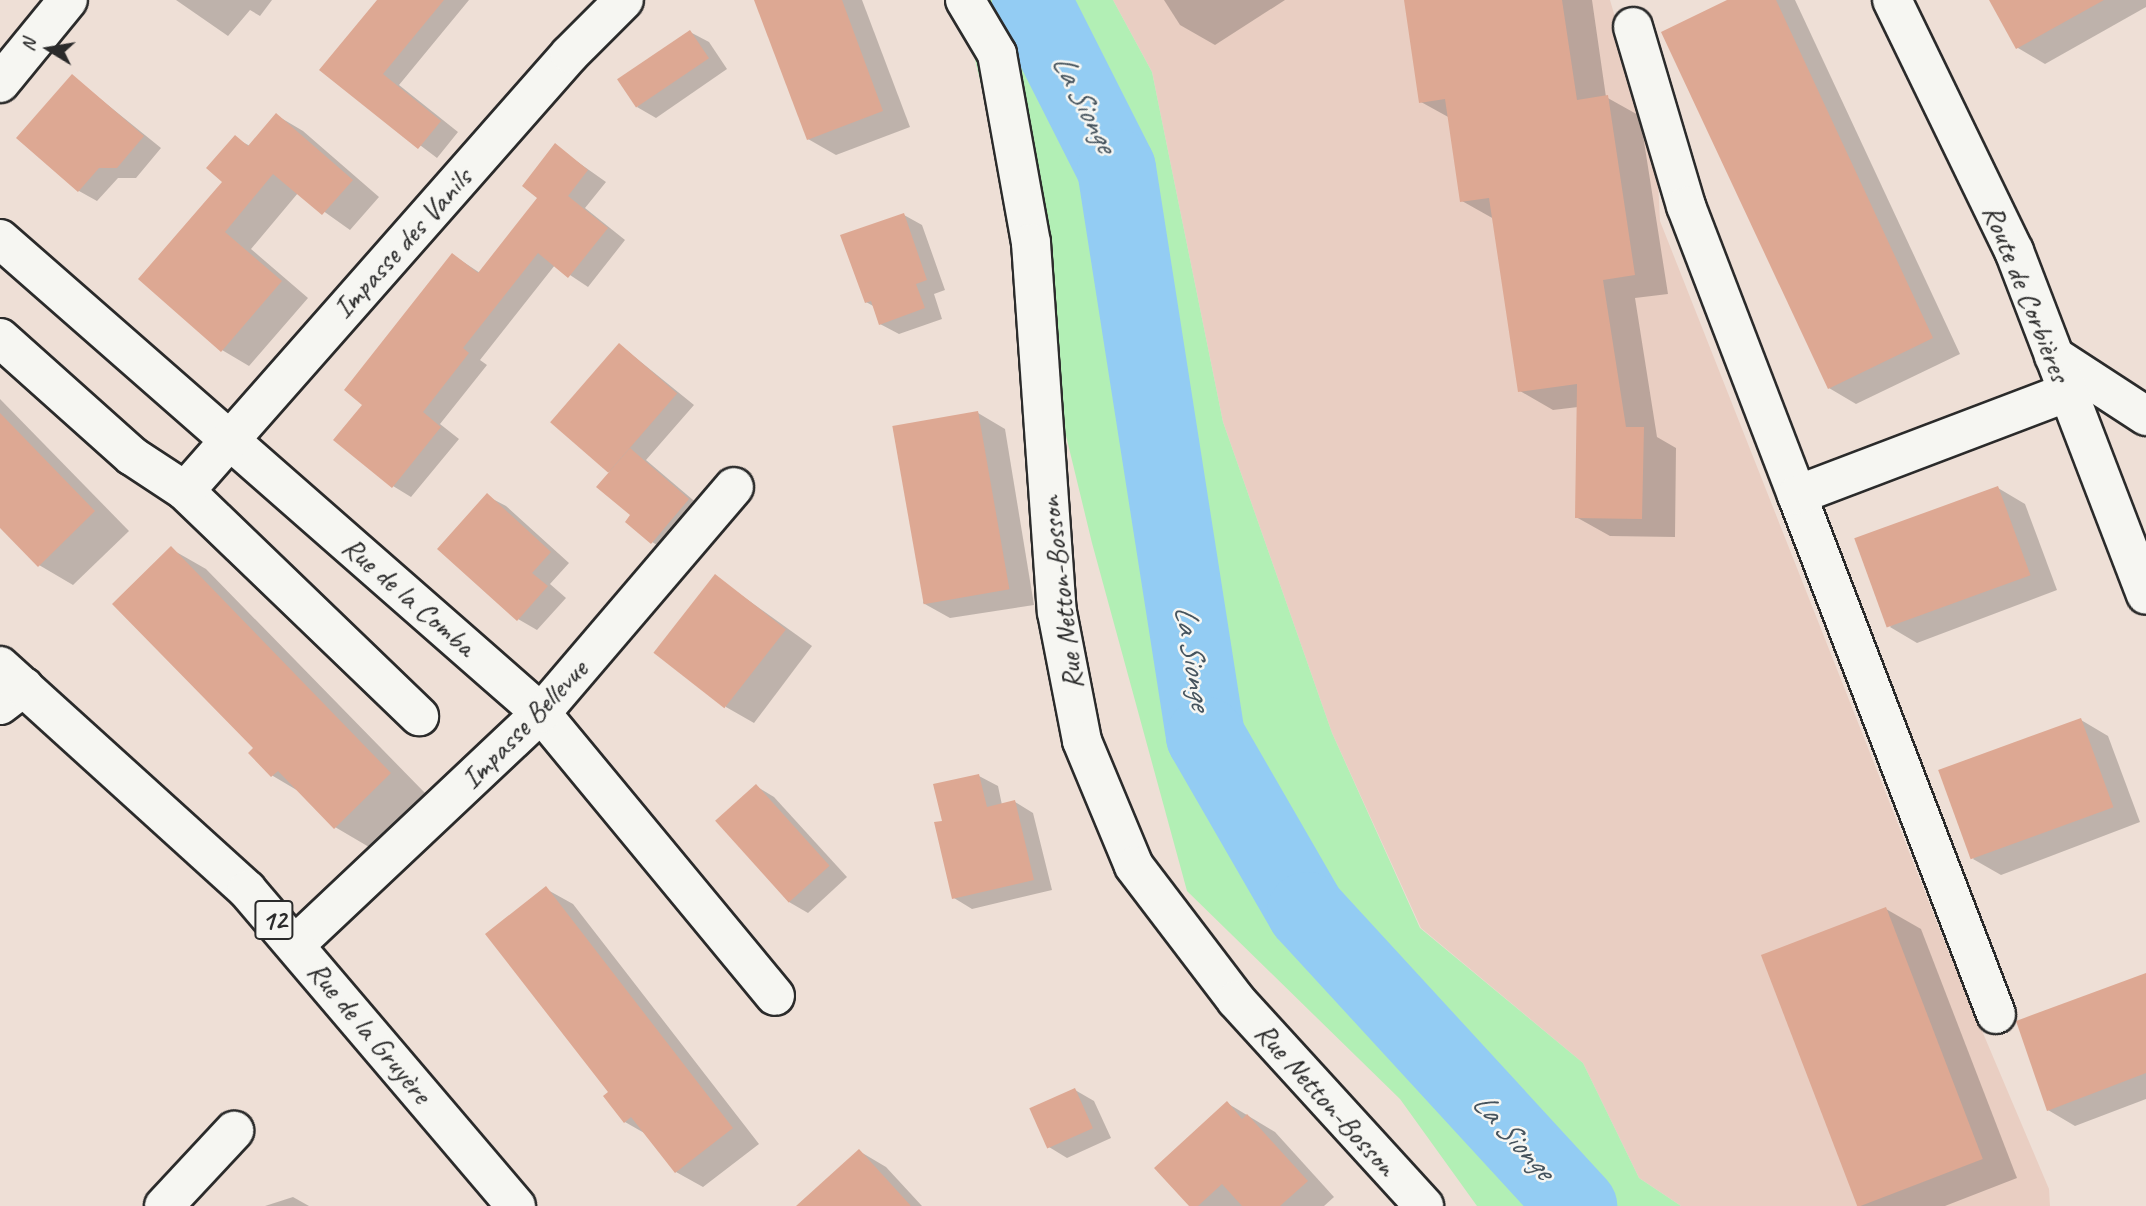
<!DOCTYPE html>
<html>
<head>
<meta charset="utf-8">
<style>
  body { margin:0 }
  #map { position:relative; width:2146px; height:1206px; overflow:hidden; background:#eedfd6; font-family:Caveat,sans-serif }
  div>[style] { position:absolute }
  .built>* { inset:0; background:#e9cec2 }
  .green>* { inset:0; background:#b2efb5 }
  .shadow>* { inset:0; background:#0003 }
  .river>* { height:79px; margin:-39.5px; padding:0 39.5px; transform-origin:39.5px; border-radius:39.5px; background:#93ccf3 }
  .building>* { inset:0; background:#dda893; transform-origin:0 0 }
  .roads { filter:drop-shadow(2px 0 #2b2b2b) drop-shadow(-2px 0 #2b2b2b) drop-shadow(0 2px #2b2b2b) drop-shadow(0 -2px #2b2b2b) }
  .minor>* { height:38px; margin:-19px; padding:0 19px; transform-origin:19px; border-radius:19px; background:#f6f6f2 }
  .major>* { height:38px; margin:-19px; padding:0 19px; transform-origin:19px; border-radius:19px; background:#f6f6f2 }
  span { translate:-50% -50%; white-space:nowrap; text-align:center; line-height:1.15; -webkit-text-stroke:5px #f6f6f2; paint-order:stroke }
  .shield-label span { padding:2px 5px; background:#f6f6f2; border:2px solid; border-radius:5px; -webkit-text-stroke-width:0 }
  .shield-label { font-size:28px; color:#2b2b2b; font-weight:700 }
  .street-label { font-size:30px; color:#2b2b2b }
  .water-label { font-size:32px; color:#45535d; font-style:italic }
  .north { position:absolute; left:14px; top:14px; width:70px; height:70px; -webkit-text-stroke:5px #f6f6f2; paint-order:stroke; rotate:281deg; font-size:19px; font-weight:700; line-height:28px; text-align:center; color:#2b2b2b }
  .north::after { content:''; display:block; margin:auto; width:24px; height:32px; background:#2b2b2b; clip-path:polygon(50% 0,100% 100%,50% 72%,0 100%) }
</style>
</head>
<body>
<div id="map">
  <div class="built">
    <div style="clip-path:polygon(1113px 0,1610px 0,1657px 160px,1660px 221px,1947px 948px,2049px 1189px,2050px 1206px,1681px 1206px,1639px 1178px,1583px 1063px,1421px 928px,1332px 733px,1223px 422px,1152px 72px)"></div>
  </div>
  <div class="green">
    <div style="clip-path:polygon(955px 0,1113px 0,1152px 72px,1223px 422px,1332px 733px,1420px 928px,1583px 1063px,1639px 1178px,1681px 1206px,1477px 1206px,1400px 1099px,1187px 891px,1092px 543px,963px 10px)"></div>
  </div>
  <div class="shadow">
    <div style="clip-path:polygon(176px 0,272px 0,260px 16px,250px 10px,228px 36px)"></div>
    <div style="clip-path:polygon(380px 0,469px 0,399px 85px,458px 132px,437px 158px,321px 70px)"></div>
    <div style="clip-path:polygon(756px 0,862px 0,910px 127px,836px 155px,808px 139px)"></div>
    <div style="clip-path:polygon(1164px 0,1285px 0,1215px 45px,1180px 25px)"></div>
    <div style="clip-path:polygon(1406px 0,1592px 0,1606px 97px,1640px 116px,1668px 294px,1635px 298px,1657px 437px,1676px 448px,1675px 537px,1610px 536px,1576px 517px,1578px 407px,1553px 410px,1520px 391px,1494px 219px,1462px 201px,1450px 118px,1421px 102px)"></div>
    <div style="clip-path:polygon(1731px 0,1795px 0,1960px 354px,1856px 404px,1829px 388px)"></div>
    <div style="clip-path:polygon(1991px 0,2146px 0,2146px 7px,2045px 64px,2018px 48px)"></div>
    <div style="clip-path:polygon(690px 32px,709px 42px,727px 69px,656px 118px,637px 107px)"></div>
    <div style="clip-path:polygon(72px 76px,161px 148px,136px 178px,118px 178px,97px 201px,79px 191px)"></div>
    <div style="clip-path:polygon(276px 115px,303px 131px,379px 197px,350px 230px,298px 193px,251px 249px,308px 298px,249px 366px,222px 350px,225px 181px,235px 138px,250px 146px)"></div>
    <div style="clip-path:polygon(555px 146px,606px 182px,585px 208px,625px 240px,588px 287px,555px 265px,480px 360px,487px 365px,440px 424px,459px 439px,411px 497px,393px 486px,365px 404px,453px 255px,480px 273px,540px 198px)"></div>
    <div style="clip-path:polygon(904px 215px,922px 225px,945px 290px,934px 294px,942px 319px,899px 334px,880px 324px,875px 307px,866px 302px)"></div>
    <div style="clip-path:polygon(620px 345px,694px 405px,646px 460px,706px 511px,671px 553px,652px 542px,609px 471px)"></div>
    <div style="clip-path:polygon(0 399px,129px 531px,73px 585px,39px 565px,0 527px)"></div>
    <div style="clip-path:polygon(978px 413px,1005px 429px,1034px 605px,950px 618px,923px 603px)"></div>
    <div style="clip-path:polygon(1998px 488px,2025px 504px,2057px 590px,1917px 643px,1890px 627px)"></div>
    <div style="clip-path:polygon(487px 496px,506px 506px,569px 563px,550px 584px,566px 598px,537px 630px,518px 619px)"></div>
    <div style="clip-path:polygon(171px 549px,206px 569px,425px 793px,369px 847px,335px 827px,300px 792px,273px 776px,250px 753px,255px 748px)"></div>
    <div style="clip-path:polygon(716px 577px,812px 646px,754px 723px,726px 707px)"></div>
    <div style="clip-path:polygon(2081px 720px,2108px 736px,2140px 822px,2001px 875px,1973px 859px)"></div>
    <div style="clip-path:polygon(979px 776px,998px 786px,1002px 805px,1015px 802px,1033px 813px,1052px 890px,972px 909px,954px 898px)"></div>
    <div style="clip-path:polygon(756px 786px,774px 797px,847px 877px,808px 913px,789px 902px,717px 821px)"></div>
    <div style="clip-path:polygon(546px 889px,573px 904px,759px 1144px,703px 1187px,676px 1172px,646px 1134px,625px 1122px,611px 1093px)"></div>
    <div style="clip-path:polygon(1886px 909px,1921px 929px,2017px 1178px,1945px 1206px,1860px 1206px,1764px 957px)"></div>
    <div style="clip-path:polygon(2146px 974px,2146px 1099px,2075px 1126px,2048px 1110px)"></div>
    <div style="clip-path:polygon(1075px 1090px,1094px 1101px,1111px 1138px,1067px 1158px,1049px 1147px)"></div>
    <div style="clip-path:polygon(1227px 1103px,1275px 1132px,1334px 1197px,1324px 1206px,1191px 1206px)"></div>
    <div style="clip-path:polygon(859px 1151px,886px 1167px,922px 1206px,799px 1206px)"></div>
    <div style="clip-path:polygon(293px 1197px,309px 1206px,265px 1206px)"></div>
  </div>
  <div class="river">
    <div style="left:1031px;top:0;width:188px;rotate:63.2deg"></div>
    <div style="left:1116px;top:168px;width:575px;rotate:81.09deg"></div>
    <div style="left:1205px;top:736px;width:202px;rotate:60deg"></div>
    <div style="left:1306px;top:911px;width:401px;rotate:47.4deg"></div>
  </div>
  <div class="building">
    <div style="clip-path:polygon(377px 0,444px 0,383px 74px,441px 121px,418px 149px,319px 70px)"></div>
    <div style="clip-path:polygon(754px 0,842px 0,883px 111px,807px 140px)"></div>
    <div style="clip-path:polygon(1404px 0,1562px 0,1577px 100px,1608px 95px,1635px 275px,1603px 280px,1626px 427px,1644px 427px,1642px 519px,1575px 518px,1577px 384px,1518px 392px,1489px 198px,1460px 202px,1445px 99px,1419px 103px)"></div>
    <div style="clip-path:polygon(1727px 0,1776px 0,1933px 338px,1828px 389px,1661px 32px)"></div>
    <div style="clip-path:polygon(1989px 0,2104px 0,2016px 49px)"></div>
    <div style="left:690px;top:30px;width:34px;height:88px;rotate:56deg"></div>
    <div style="clip-path:polygon(72px 74px,144px 136px,117px 168px,99px 168px,78px 192px,16px 138px)"></div>
    <div style="clip-path:polygon(276px 113px,353px 180px,322px 215px,273px 174px,225px 232px,282px 281px,221px 352px,138px 279px,222px 182px,206px 168px,235px 135px,248px 146px)"></div>
    <div style="clip-path:polygon(555px 143px,588px 170px,568px 196px,608px 228px,568px 278px,538px 253px,463px 348px,469px 353px,423px 412px,441px 427px,392px 488px,333px 440px,362px 405px,344px 390px,452px 253px,478px 273px,537px 198px,522px 186px)"></div>
    <div style="clip-path:polygon(904px 213px,927px 280px,916px 284px,925px 308px,879px 325px,871px 301px,865px 303px,840px 235px)"></div>
    <div style="left:619px;top:343px;width:77px;height:105px;rotate:41deg"></div>
    <div style="left:978px;top:411px;width:181px;height:87px;rotate:80deg"></div>
    <div style="clip-path:polygon(0 413px,95px 511px,38px 567px,0 528px)"></div>
    <div style="clip-path:polygon(630px 448px,689px 499px,651px 544px,625px 522px,630px 515px,596px 487px)"></div>
    <div style="left:1998px;top:486px;width:95px;height:153px;rotate:70deg"></div>
    <div style="clip-path:polygon(487px 493px,551px 552px,532px 573px,548px 586px,517px 621px,437px 549px)"></div>
    <div style="clip-path:polygon(171px 546px,391px 773px,334px 829px,278px 771px,271px 777px,248px 753px,253px 748px,112px 604px)"></div>
    <div style="left:715px;top:574px;width:90px;height:100px;rotate:38deg"></div>
    <div style="left:2081px;top:718px;width:95px;height:152px;rotate:70deg"></div>
    <div style="clip-path:polygon(979px 774px,987px 807px,1015px 800px,1034px 880px,952px 899px,934px 822px,942px 821px,933px 784px)"></div>
    <div style="left:756px;top:784px;width:110px;height:55px;rotate:48deg"></div>
    <div style="clip-path:polygon(546px 886px,733px 1128px,675px 1173px,631px 1117px,624px 1123px,603px 1096px,608px 1092px,485px 934px)"></div>
    <div style="left:1886px;top:907px;width:270px;height:134px;rotate:69deg"></div>
    <div style="clip-path:polygon(2146px 973px,2146px 1073px,2047px 1111px,2016px 1021px)"></div>
    <div style="left:1075px;top:1088px;width:44px;height:50px;rotate:66deg"></div>
    <div style="clip-path:polygon(1227px 1101px,1242px 1119px,1247px 1114px,1308px 1181px,1280px 1206px,1242px 1206px,1222px 1184px,1198px 1206px,1189px 1206px,1154px 1168px)"></div>
    <div style="clip-path:polygon(859px 1149px,911px 1206px,796px 1206px)"></div>
  </div>
  <div class="roads">
    <div class="minor">
      <div style="left:965px;top:0;width:63px;rotate:59.3deg"></div>
      <div style="left:997px;top:54px;width:192px;rotate:79.8deg"></div>
      <div style="left:1031px;top:243px;width:370px;rotate:86deg"></div>
      <div style="left:1057px;top:612px;width:131px;rotate:79deg"></div>
      <div style="left:1082px;top:741px;width:135px;rotate:67.4deg"></div>
      <div style="left:1134px;top:866px;width:168px;rotate:52.7deg"></div>
      <div style="left:1236px;top:1000px;width:279px;rotate:47.6deg"></div>
      <div style="left:1633px;top:27px;width:187px;rotate:73.5deg"></div>
      <div style="left:1686px;top:206px;width:310px;rotate:69deg"></div>
      <div style="left:0;top:83px;width:107px;rotate:-50.7deg"></div>
      <div style="left:0;top:239px;width:719px;rotate:41.22deg"></div>
      <div style="left:541px;top:713px;width:367px;rotate:50.4deg"></div>
      <div style="left:0;top:338px;width:177px;rotate:41.8deg"></div>
      <div style="left:132px;top:456px;width:64px;rotate:33.4deg"></div>
      <div style="left:185px;top:491px;width:325px;rotate:43.9deg"></div>
      <div style="left:2054px;top:356px;width:110px;rotate:33.1deg"></div>
      <div style="left:185px;top:491px;width:582px;rotate:-48.62deg"></div>
      <div style="left:570px;top:54px;width:76px;rotate:-45deg"></div>
      <div style="left:0;top:705px;width:30px;rotate:-37deg"></div>
      <div style="left:296px;top:944px;width:337px;rotate:-43.3deg"></div>
      <div style="left:541px;top:713px;width:297px;rotate:-49.5deg"></div>
      <div style="left:1996px;top:1014px;width:556px;rotate:-110.98deg"></div>
      <div style="left:1797px;top:495px;width:290px;rotate:-20.8deg"></div>
      <div style="left:164px;top:1206px;width:103px;rotate:-47deg"></div>
    </div>
    <div class="major">
      <div style="left:1892px;top:0;width:279px;rotate:64.1deg"></div>
      <div style="left:2014px;top:251px;width:368px;rotate:69deg"></div>
      <div style="left:0;top:666px;width:333px;rotate:42.2deg"></div>
      <div style="left:247px;top:890px;width:415px;rotate:49.6deg"></div>
    </div>
  </div>
  <div class="shield-label">
    <span style="left:274px;top:920px">12</span>
  </div>
  <div class="street-label">
    <span style="left:402px;top:243px;rotate:-48deg">Impasse des Vanils</span>
    <span style="left:2027px;top:293px;rotate:68deg">Route de Corbières</span>
    <span style="left:1061px;top:593px;rotate:-97deg">Rue Netton-Bosson</span>
    <span style="left:409px;top:596px;rotate:41deg">Rue de la Comba</span>
    <span style="left:524px;top:724px;rotate:-46deg">Impasse Bellevue</span>
    <span style="left:370px;top:1032px;rotate:50deg">Rue de la Gruyère</span>
    <span style="left:1326px;top:1099px;rotate:48deg">Rue Netton-Bosson</span>
  </div>
  <div class="water-label">
    <span style="left:1084px;top:103px;rotate:63deg">La Sionge</span>
    <span style="left:1193px;top:657px;rotate:81deg">La Sionge</span>
    <span style="left:1513px;top:1136px;rotate:48deg">La Sionge</span>
  </div>
  <div class="north">N</div>
</div>
</body>
</html>
